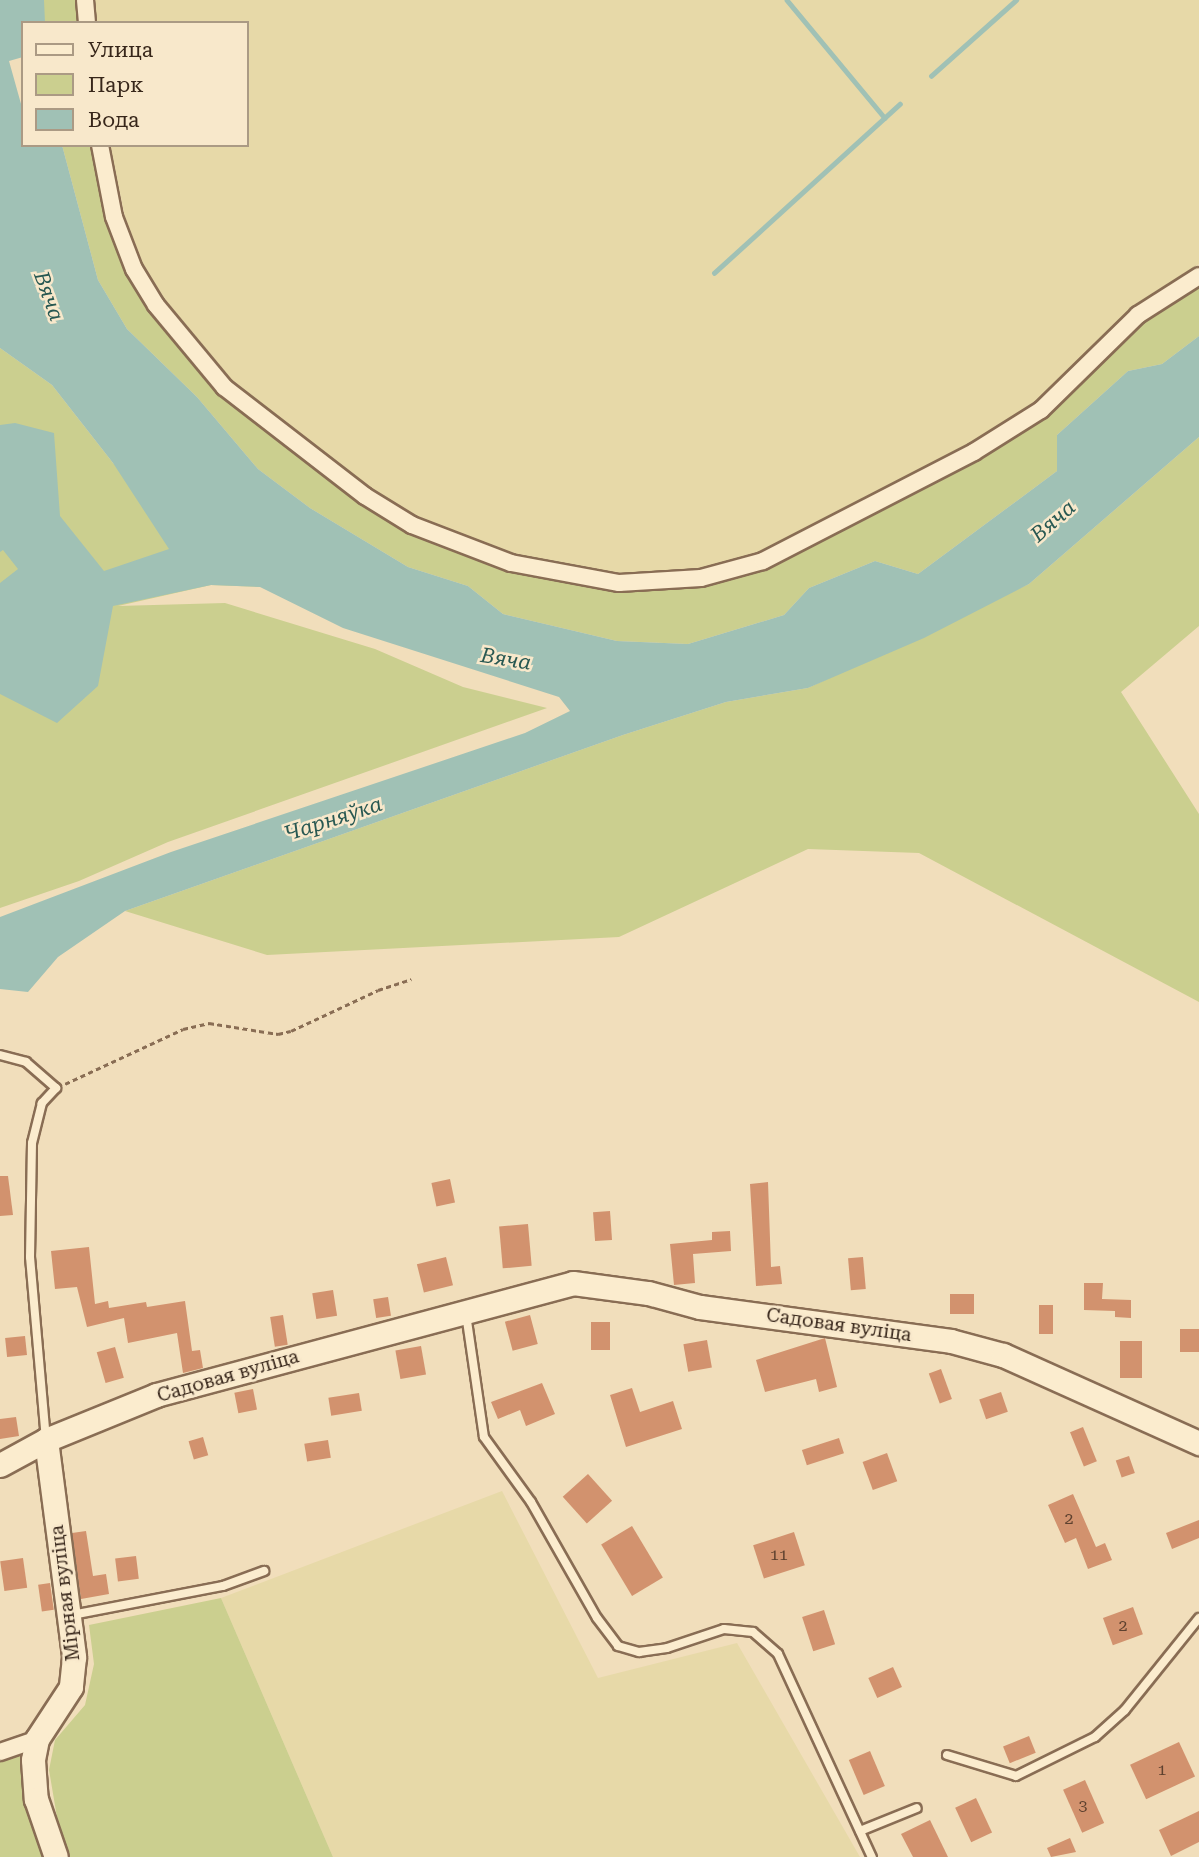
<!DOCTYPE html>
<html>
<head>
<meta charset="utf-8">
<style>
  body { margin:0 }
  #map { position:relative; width:1199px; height:1857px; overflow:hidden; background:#f1debb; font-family:"Roboto Serif",serif }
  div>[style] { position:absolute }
  .farmland>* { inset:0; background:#e7d9a8 }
  .green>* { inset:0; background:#cbcf8f; transform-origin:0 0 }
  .water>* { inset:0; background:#a0c1b5 }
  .stream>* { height:4.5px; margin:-2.25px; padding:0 2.25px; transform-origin:2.25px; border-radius:2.25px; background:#a0c1b5 }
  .building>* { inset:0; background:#d2926e; transform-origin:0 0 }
  .path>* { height:2.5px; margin-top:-1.25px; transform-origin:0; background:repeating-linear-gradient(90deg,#896d54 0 5px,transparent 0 8.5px) }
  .roads { filter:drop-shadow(2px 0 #896d54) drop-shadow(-2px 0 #896d54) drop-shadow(0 2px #896d54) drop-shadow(0 -2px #896d54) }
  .lane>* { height:8px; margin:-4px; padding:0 4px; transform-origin:4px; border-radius:4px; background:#fbecce }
  .street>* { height:16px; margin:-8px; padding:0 8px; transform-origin:8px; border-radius:8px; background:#fbecce }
  .secondary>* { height:23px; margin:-11.5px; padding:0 11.5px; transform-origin:11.5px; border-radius:11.5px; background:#fbecce }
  span { translate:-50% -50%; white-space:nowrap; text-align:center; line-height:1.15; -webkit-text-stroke:5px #f8e8cb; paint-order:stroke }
  .number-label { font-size:16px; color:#5e412f }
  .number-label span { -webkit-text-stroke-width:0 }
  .street-label { font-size:19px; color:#37261a }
  .water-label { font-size:21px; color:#285852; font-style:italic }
  .legend { position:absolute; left:21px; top:21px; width:228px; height:126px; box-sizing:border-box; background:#f8e8cb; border:2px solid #ab9a84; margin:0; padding:9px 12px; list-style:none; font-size:21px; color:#37261a }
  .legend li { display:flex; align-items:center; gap:14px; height:35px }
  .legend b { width:35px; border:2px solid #ab9a84 }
</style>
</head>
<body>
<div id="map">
  <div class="farmland">
    <div style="clip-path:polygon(95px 0,1199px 0,1199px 264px,1132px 307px,1035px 403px,969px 444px,760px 555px,702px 573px,603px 580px,512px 561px,396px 511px,322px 458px,231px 380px,184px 330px,143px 264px,125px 217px,110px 145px,247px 145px,247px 23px,97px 23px)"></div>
    <div style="clip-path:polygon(502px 1491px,598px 1678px,737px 1643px,860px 1857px,333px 1857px,221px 1598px)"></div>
  </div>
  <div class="green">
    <div style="left:44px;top:0;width:41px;height:23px"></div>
    <div style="clip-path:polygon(62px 145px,100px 145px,114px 217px,183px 341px,321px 464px,457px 545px,619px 583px,763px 561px,1041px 410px,1138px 315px,1199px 276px,1199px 336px,1162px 364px,1128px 371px,1057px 435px,1057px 471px,918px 574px,875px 561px,809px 588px,784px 615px,688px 644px,617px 641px,503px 614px,468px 586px,408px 567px,310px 508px,258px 469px,197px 397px,127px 329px,98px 280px)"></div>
    <div style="clip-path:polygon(0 348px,52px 385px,113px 463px,260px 587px,211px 585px,118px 606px,225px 603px,375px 649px,463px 687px,547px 708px,168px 842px,79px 881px,0 908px)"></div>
    <div style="clip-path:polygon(1199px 437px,1199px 626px,1121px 692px,1199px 814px,1199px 1002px,919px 853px,808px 849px,619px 937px,267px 955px,125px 911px,623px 735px,726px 702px,808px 688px,1029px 584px)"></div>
    <div style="clip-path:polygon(221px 1598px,333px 1857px,70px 1857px,59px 1829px,49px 1770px,55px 1740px,85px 1705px,94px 1664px,89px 1625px)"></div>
    <div style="clip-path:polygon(37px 1739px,56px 1857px,0 1857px,0 1753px)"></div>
  </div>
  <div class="water">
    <div style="clip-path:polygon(0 0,44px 0,45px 23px,23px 23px,23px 57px,9px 61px,23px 111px,23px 145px,62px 145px,98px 280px,127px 329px,197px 397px,258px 469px,310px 508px,408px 567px,468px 586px,503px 614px,617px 641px,688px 644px,784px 615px,809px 588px,875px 561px,918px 574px,1057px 471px,1057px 435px,1128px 371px,1162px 364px,1199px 336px,1199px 437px,1029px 584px,924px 638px,808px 688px,726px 702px,623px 735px,125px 911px,58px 957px,28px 992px,0 989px,0 917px,171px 852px,525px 733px,570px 711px,559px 697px,343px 628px,260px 587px,211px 585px,113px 606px,98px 686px,57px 723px,0 694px,0 583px,18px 569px,3px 550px,0 552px,0 425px,15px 423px,54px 433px,60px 516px,104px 571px,169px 549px,113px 463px,52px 385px,0 348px)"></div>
  </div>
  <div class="stream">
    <div style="left:787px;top:0;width:153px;rotate:50.3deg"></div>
    <div style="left:931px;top:76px;width:114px;rotate:-41.8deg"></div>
    <div style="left:714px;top:273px;width:251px;rotate:-42.3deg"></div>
  </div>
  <div class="building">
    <div style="clip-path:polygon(0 1176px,8px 1176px,13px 1215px,0 1216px)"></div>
    <div style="left:450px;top:1179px;width:24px;height:19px;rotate:78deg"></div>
    <div style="clip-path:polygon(768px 1182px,771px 1267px,780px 1266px,782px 1284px,756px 1286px,750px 1184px)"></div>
    <div style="left:610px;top:1211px;width:29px;height:17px;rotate:86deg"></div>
    <div style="left:528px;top:1224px;width:42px;height:29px;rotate:85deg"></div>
    <div style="clip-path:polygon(730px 1231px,731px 1251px,693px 1254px,695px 1283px,674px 1285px,670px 1244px,712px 1240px,712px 1232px)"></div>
    <div style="clip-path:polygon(89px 1247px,95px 1304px,108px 1301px,109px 1308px,146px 1302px,147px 1307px,185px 1301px,192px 1351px,200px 1350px,203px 1368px,183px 1373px,177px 1333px,128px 1343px,124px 1318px,87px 1327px,77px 1287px,55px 1289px,51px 1251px)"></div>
    <div style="left:446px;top:1257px;width:29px;height:30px;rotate:76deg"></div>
    <div style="left:863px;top:1257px;width:32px;height:15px;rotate:85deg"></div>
    <div style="clip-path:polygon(1084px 1283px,1103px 1283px,1102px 1299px,1131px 1300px,1131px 1318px,1115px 1317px,1115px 1311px,1084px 1310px)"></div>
    <div style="left:333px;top:1290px;width:26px;height:21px;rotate:81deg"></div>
    <div style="left:950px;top:1294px;width:24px;height:20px"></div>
    <div style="left:388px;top:1297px;width:19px;height:15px;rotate:81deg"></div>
    <div style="left:1039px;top:1305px;width:14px;height:29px"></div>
    <div style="left:283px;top:1315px;width:30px;height:13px;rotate:81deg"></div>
    <div style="left:530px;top:1315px;width:30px;height:26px;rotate:75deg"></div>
    <div style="left:591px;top:1322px;width:19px;height:28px"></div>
    <div style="left:1180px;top:1329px;width:19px;height:23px"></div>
    <div style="left:25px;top:1336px;width:19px;height:20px;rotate:84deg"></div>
    <div style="clip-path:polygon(825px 1338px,837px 1387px,819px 1392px,816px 1379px,765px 1392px,756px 1360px)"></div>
    <div style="left:707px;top:1340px;width:28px;height:24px;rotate:80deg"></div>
    <div style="left:1120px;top:1341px;width:22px;height:37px"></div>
    <div style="left:421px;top:1346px;width:29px;height:26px;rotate:80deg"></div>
    <div style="left:115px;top:1347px;width:32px;height:19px;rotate:74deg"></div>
    <div style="left:941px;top:1369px;width:32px;height:13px;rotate:70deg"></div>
    <div style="clip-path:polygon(542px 1383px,555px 1414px,526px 1426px,520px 1410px,498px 1419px,491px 1402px)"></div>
    <div style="clip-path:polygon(632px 1388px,640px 1412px,673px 1401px,682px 1429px,626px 1447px,610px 1395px)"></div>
    <div style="left:253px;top:1389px;width:21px;height:19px;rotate:79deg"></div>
    <div style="left:1001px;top:1392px;width:21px;height:23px;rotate:71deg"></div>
    <div style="left:359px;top:1393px;width:18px;height:31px;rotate:81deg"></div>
    <div style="clip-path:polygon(16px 1417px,19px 1436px,0 1439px,0 1419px)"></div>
    <div style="left:1083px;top:1427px;width:37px;height:14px;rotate:68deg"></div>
    <div style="left:203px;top:1437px;width:19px;height:15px;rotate:74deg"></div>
    <div style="left:839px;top:1438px;width:16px;height:39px;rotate:72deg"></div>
    <div style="left:328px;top:1440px;width:18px;height:24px;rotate:81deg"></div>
    <div style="left:887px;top:1453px;width:30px;height:26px;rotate:70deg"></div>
    <div style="left:1129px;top:1456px;width:18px;height:14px;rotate:71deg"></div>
    <div style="left:588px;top:1474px;width:36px;height:34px;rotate:48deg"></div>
    <div style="clip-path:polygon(1073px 1494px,1096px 1547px,1105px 1543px,1112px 1560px,1088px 1569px,1076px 1538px,1065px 1543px,1048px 1505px)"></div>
    <div style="clip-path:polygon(1199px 1520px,1199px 1538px,1172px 1549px,1166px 1533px)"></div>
    <div style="left:632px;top:1526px;width:60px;height:36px;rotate:59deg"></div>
    <div style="clip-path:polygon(86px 1531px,93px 1576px,106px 1574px,109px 1594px,81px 1599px,72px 1533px)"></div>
    <div style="left:794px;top:1532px;width:35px;height:43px;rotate:72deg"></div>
    <div style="left:136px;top:1556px;width:23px;height:21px;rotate:83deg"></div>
    <div style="left:23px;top:1558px;width:30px;height:23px;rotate:82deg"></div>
    <div style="left:50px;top:1583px;width:27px;height:12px;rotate:82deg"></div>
    <div style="left:1133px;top:1607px;width:29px;height:32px;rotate:70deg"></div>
    <div style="left:824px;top:1610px;width:36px;height:23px;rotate:72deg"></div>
    <div style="left:893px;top:1667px;width:22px;height:27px;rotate:66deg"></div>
    <div style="left:1029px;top:1736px;width:18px;height:28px;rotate:68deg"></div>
    <div style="left:1179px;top:1742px;width:38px;height:54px;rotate:65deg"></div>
    <div style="left:870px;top:1751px;width:38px;height:23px;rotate:67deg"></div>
    <div style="left:1085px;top:1780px;width:47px;height:24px;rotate:66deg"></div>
    <div style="left:976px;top:1798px;width:38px;height:23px;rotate:65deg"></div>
    <div style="clip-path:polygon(1199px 1811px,1199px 1842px,1171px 1856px,1159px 1830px)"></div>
    <div style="clip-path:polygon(930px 1820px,948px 1857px,913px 1857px,901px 1834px)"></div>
    <div style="clip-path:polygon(1070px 1838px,1076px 1852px,1051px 1857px,1047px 1848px)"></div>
  </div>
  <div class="path">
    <div style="left:65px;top:1084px;width:130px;rotate:-25deg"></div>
    <div style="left:183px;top:1029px;width:27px;rotate:-13deg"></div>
    <div style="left:209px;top:1023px;width:70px;rotate:9.1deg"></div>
    <div style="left:278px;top:1034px;width:13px;rotate:-13deg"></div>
    <div style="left:291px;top:1031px;width:96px;rotate:-25.2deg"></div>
    <div style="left:378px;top:990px;width:35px;rotate:-18deg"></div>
  </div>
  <div class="roads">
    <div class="lane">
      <div style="left:0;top:1055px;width:27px;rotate:15deg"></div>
      <div style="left:26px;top:1062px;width:40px;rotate:41deg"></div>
      <div style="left:56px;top:1088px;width:21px;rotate:133deg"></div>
      <div style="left:42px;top:1103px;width:41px;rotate:104deg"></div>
      <div style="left:32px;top:1143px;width:114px;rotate:91deg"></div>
      <div style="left:30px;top:1257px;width:183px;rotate:85deg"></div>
      <div style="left:466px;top:1314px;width:124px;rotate:81.7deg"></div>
      <div style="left:484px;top:1437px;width:80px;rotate:54.1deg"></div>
      <div style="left:531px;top:1502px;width:133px;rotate:60.4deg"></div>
      <div style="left:597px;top:1618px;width:35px;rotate:53deg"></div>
      <div style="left:618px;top:1646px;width:22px;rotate:16deg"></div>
      <div style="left:639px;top:1652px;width:28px;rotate:-8deg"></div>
      <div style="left:667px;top:1648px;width:60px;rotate:-18.4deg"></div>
      <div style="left:724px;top:1629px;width:29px;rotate:6deg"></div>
      <div style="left:753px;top:1632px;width:33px;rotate:41deg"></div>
      <div style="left:778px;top:1654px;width:224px;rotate:65.2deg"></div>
      <div style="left:72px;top:1615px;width:154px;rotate:-10.9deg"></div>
      <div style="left:223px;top:1586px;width:44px;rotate:-20.1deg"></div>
      <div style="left:947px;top:1755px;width:72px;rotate:16.9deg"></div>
      <div style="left:1016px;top:1776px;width:88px;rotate:-26.3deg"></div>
      <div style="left:1095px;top:1737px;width:40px;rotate:-42deg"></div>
      <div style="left:1125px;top:1710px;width:118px;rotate:-51.2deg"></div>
      <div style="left:860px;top:1831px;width:61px;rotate:-22deg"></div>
    </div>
    <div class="street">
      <div style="left:85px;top:0;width:23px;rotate:85deg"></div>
      <div style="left:100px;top:145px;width:73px;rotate:79deg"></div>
      <div style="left:114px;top:217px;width:56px;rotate:69deg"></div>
      <div style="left:134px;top:269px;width:42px;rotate:58.6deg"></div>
      <div style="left:156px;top:305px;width:107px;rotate:50.3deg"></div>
      <div style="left:224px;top:387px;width:178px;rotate:37.7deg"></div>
      <div style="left:365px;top:496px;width:55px;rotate:31.7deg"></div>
      <div style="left:412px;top:525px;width:106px;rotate:21deg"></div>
      <div style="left:511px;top:563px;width:110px;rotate:10.5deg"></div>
      <div style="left:619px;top:583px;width:82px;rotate:-3.5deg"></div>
      <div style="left:701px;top:578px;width:64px;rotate:-15.3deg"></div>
      <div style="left:763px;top:561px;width:237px;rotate:-27.3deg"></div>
      <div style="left:974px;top:452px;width:79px;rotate:-32.1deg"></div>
      <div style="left:1041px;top:410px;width:136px;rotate:-44.4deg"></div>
      <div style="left:1138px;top:315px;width:72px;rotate:-32.6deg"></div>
      <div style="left:0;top:1752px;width:39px;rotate:-19deg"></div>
    </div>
    <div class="secondary">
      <div style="left:46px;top:1440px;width:219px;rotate:82.6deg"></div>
      <div style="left:74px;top:1657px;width:30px;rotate:96deg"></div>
      <div style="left:71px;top:1687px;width:62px;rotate:123.2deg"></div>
      <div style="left:37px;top:1739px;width:21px;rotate:101deg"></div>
      <div style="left:33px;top:1760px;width:39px;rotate:86deg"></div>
      <div style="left:36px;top:1799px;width:61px;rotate:71deg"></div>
      <div style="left:0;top:1465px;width:52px;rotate:-28.5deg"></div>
      <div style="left:46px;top:1440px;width:119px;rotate:-22.2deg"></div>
      <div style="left:156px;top:1395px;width:432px;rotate:-15deg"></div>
      <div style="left:573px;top:1283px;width:76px;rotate:7.6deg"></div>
      <div style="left:648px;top:1293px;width:54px;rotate:15.1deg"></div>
      <div style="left:700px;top:1307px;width:253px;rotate:7.7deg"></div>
      <div style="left:951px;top:1341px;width:54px;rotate:15.1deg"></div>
      <div style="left:1003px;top:1355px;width:215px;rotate:24.2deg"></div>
    </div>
  </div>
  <div class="number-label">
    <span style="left:1069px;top:1519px">2</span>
    <span style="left:779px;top:1555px">11</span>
    <span style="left:1123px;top:1626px">2</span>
    <span style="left:1162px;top:1770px">1</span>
    <span style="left:1083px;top:1806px">3</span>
  </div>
  <div class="street-label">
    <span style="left:839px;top:1325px;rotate:8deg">Садовая вуліца</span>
    <span style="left:228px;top:1376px;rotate:-16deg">Садовая вуліца</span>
    <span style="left:65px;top:1593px;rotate:-97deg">Мірная вуліца</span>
  </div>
  <div class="water-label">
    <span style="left:49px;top:296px;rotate:70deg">Вяча</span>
    <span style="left:1053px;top:521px;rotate:-41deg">Вяча</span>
    <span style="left:506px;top:659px;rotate:9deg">Вяча</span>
    <span style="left:333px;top:819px;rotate:-18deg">Чарняўка</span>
  </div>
  <ul class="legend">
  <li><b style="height:9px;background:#fbecce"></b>Улица</li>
  <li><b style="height:19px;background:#cbcf8f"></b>Парк</li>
  <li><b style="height:19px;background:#a0c1b5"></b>Вода</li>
  </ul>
</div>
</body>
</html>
